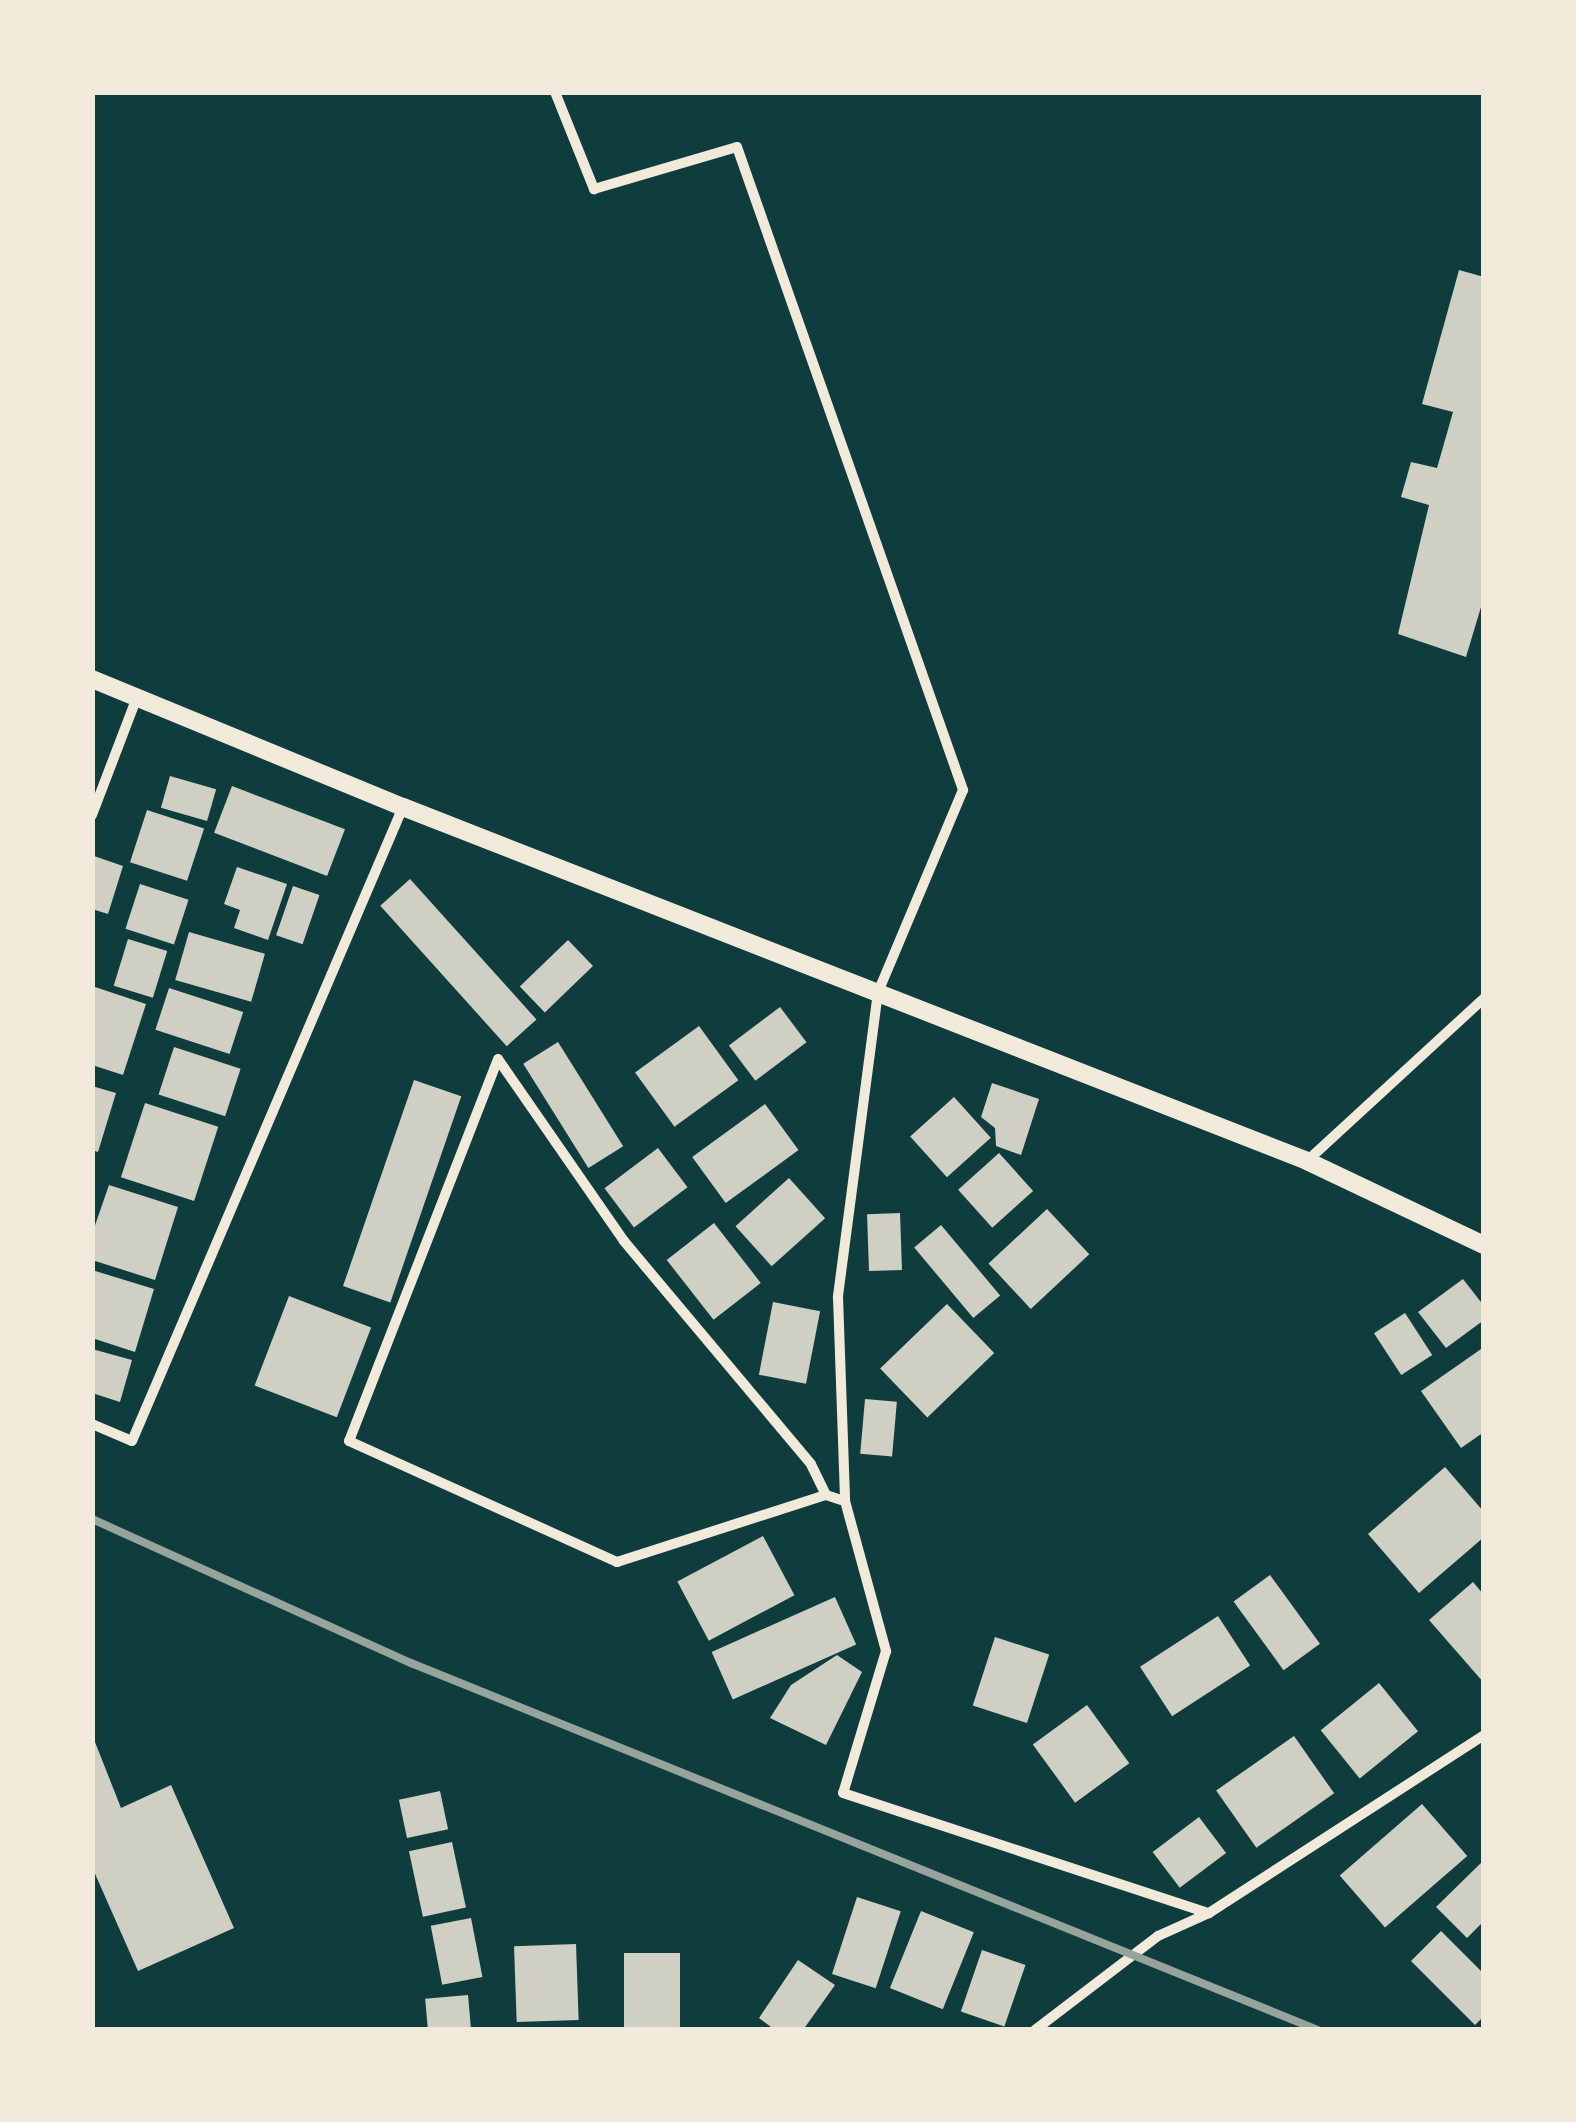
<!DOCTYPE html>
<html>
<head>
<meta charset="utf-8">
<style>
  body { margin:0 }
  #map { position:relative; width:1576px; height:2122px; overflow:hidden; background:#0f3d3e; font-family:"Public Sans",sans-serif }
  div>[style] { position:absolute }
  .building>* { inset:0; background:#cfcfc3; transform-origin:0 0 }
  .minor>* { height:10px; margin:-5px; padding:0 5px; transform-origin:5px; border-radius:5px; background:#f1e9da }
  .tertiary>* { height:18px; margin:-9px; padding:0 9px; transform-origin:9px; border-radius:9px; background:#f1e9da }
  .rail>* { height:8px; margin:-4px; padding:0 4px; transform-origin:4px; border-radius:4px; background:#97a49c }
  span { translate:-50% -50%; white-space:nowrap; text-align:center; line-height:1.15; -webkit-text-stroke:8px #f1e9da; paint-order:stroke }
  .frame { position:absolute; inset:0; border:95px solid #f1e9da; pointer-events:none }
</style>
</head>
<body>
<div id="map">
  <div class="building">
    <div style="clip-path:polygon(1459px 270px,1484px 277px,1484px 597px,1466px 657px,1398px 634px,1429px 505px,1401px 497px,1411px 462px,1437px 468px,1453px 412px,1422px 404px)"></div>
    <div style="left:170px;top:776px;width:48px;height:33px;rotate:16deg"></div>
    <div style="left:232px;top:786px;width:121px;height:50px;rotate:21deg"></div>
    <div style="left:147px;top:810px;width:60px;height:55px;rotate:18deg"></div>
    <div style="clip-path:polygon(94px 856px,123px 866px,108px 914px,92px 909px)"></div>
    <div style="clip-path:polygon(237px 867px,287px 884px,268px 940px,234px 928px,240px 910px,224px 904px)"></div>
    <div style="left:410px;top:879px;width:189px;height:40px;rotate:48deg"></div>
    <div style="left:140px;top:884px;width:51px;height:47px;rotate:18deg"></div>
    <div style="left:293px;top:886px;width:28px;height:52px;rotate:19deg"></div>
    <div style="left:189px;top:932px;width:79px;height:50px;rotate:16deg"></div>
    <div style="left:128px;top:939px;width:41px;height:49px;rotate:17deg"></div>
    <div style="left:568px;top:940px;width:36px;height:67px;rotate:46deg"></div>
    <div style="clip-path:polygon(92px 986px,146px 1004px,123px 1075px,92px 1065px)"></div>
    <div style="left:169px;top:988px;width:78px;height:44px;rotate:18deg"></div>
    <div style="left:780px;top:1007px;width:44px;height:64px;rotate:53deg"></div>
    <div style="left:699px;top:1026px;width:67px;height:79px;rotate:54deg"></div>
    <div style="left:558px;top:1042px;width:123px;height:41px;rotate:58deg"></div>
    <div style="left:174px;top:1047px;width:70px;height:50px;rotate:18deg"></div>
    <div style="left:414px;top:1080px;width:50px;height:218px;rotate:19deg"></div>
    <div style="clip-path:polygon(992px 1083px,1039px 1099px,1021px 1155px,996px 1146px,995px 1128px,981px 1117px)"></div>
    <div style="clip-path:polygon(92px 1086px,116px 1093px,98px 1152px,92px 1150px)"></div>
    <div style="left:954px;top:1097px;width:55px;height:59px;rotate:48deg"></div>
    <div style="left:145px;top:1103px;width:77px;height:78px;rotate:18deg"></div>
    <div style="left:765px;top:1104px;width:57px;height:90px;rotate:54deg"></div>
    <div style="left:658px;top:1148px;width:49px;height:67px;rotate:53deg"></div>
    <div style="left:999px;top:1153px;width:51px;height:55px;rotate:48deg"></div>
    <div style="left:789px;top:1178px;width:54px;height:72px;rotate:48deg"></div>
    <div style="clip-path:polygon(109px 1185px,178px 1207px,155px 1280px,92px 1260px,92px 1234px)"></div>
    <div style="left:1047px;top:1209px;width:62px;height:80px;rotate:47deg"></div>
    <div style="left:900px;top:1213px;width:57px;height:33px;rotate:88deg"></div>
    <div style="left:714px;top:1223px;width:76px;height:60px;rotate:52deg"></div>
    <div style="left:941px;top:1225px;width:92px;height:35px;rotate:50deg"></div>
    <div style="clip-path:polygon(92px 1270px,154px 1289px,135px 1352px,92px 1338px)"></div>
    <div style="clip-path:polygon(1463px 1279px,1484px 1306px,1484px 1320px,1446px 1348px,1418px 1312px)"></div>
    <div style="left:289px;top:1296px;width:88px;height:96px;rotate:21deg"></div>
    <div style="left:773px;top:1302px;width:48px;height:74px;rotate:11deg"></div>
    <div style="left:947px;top:1304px;width:68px;height:93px;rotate:46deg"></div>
    <div style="left:1405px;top:1313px;width:50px;height:37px;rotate:57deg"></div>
    <div style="clip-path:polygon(1484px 1347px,1484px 1432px,1461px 1448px,1421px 1391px)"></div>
    <div style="clip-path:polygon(92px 1349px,132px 1360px,120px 1402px,92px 1393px)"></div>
    <div style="left:865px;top:1399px;width:32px;height:55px;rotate:5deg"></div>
    <div style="clip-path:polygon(1445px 1467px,1484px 1512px,1484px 1537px,1419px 1593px,1368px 1534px)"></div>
    <div style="left:763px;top:1536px;width:67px;height:97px;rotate:62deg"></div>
    <div style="left:1270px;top:1575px;width:85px;height:45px;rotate:54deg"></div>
    <div style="clip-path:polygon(1473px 1582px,1484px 1595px,1484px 1683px,1429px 1620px)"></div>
    <div style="left:835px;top:1597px;width:52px;height:135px;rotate:66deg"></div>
    <div style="left:1218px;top:1616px;width:59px;height:93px;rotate:57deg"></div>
    <div style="left:995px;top:1637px;width:57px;height:72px;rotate:18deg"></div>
    <div style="clip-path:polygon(837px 1655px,862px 1672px,826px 1745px,770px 1718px,791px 1685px)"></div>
    <div style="left:1379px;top:1683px;width:62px;height:75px;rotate:51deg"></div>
    <div style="left:1087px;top:1705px;width:72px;height:67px;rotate:54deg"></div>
    <div style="left:1294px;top:1736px;width:70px;height:95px;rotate:55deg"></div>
    <div style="clip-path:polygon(93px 1737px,121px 1808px,171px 1785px,234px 1928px,138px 1971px,92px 1867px)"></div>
    <div style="left:440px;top:1791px;width:39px;height:42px;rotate:78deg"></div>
    <div style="left:1422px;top:1804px;width:69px;height:109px;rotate:49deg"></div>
    <div style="left:1199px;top:1817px;width:45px;height:58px;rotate:53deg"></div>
    <div style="left:452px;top:1842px;width:67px;height:44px;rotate:78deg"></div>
    <div style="clip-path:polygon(1484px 1860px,1484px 1921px,1467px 1938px,1436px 1907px)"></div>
    <div style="left:857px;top:1897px;width:46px;height:81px;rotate:18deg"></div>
    <div style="left:921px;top:1911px;width:57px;height:83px;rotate:22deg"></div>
    <div style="left:471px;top:1918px;width:60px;height:41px;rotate:79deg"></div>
    <div style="clip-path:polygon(1441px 1931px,1484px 1974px,1484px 2016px,1475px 2025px,1411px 1961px)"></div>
    <div style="left:576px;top:1944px;width:76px;height:62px;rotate:88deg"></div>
    <div style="left:982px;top:1950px;width:46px;height:65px;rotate:19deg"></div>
    <div style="left:624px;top:1953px;width:56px;height:77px"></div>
    <div style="clip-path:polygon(798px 1960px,835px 1985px,803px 2030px,767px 2030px,771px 2027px,759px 2018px)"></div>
    <div style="left:468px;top:1995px;width:35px;height:43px;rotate:85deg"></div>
  </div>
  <div class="minor">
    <div style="left:555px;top:92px;width:105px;rotate:68.1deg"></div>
    <div style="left:594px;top:189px;width:149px;rotate:-16.4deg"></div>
    <div style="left:737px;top:147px;width:682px;rotate:70.63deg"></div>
    <div style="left:963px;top:790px;width:219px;rotate:112.8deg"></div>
    <div style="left:878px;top:992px;width:308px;rotate:97.5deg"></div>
    <div style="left:838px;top:1297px;width:204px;rotate:88deg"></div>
    <div style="left:845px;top:1501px;width:156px;rotate:74.7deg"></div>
    <div style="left:886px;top:1651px;width:148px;rotate:106.8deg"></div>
    <div style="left:843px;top:1793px;width:385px;rotate:18.2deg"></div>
    <div style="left:92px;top:815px;width:126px;rotate:-69.1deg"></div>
    <div style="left:1307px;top:1161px;width:241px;rotate:-42.6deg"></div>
    <div style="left:92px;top:1424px;width:43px;rotate:23deg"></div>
    <div style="left:132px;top:1441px;width:689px;rotate:-66.86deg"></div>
    <div style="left:826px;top:1495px;width:34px;rotate:-116deg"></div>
    <div style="left:811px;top:1464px;width:291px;rotate:-130deg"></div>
    <div style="left:624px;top:1241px;width:221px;rotate:-124.7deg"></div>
    <div style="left:498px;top:1059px;width:410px;rotate:111.3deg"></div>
    <div style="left:349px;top:1441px;width:294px;rotate:24.3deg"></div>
    <div style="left:617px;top:1562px;width:219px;rotate:-17.8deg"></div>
    <div style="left:826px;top:1495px;width:20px;rotate:18deg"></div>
    <div style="left:1035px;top:2030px;width:155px;rotate:-37.4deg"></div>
    <div style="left:1158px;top:1936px;width:56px;rotate:-24.3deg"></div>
    <div style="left:1209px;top:1913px;width:328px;rotate:-32.9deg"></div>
  </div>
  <div class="tertiary">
    <div style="left:92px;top:679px;width:336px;rotate:22.4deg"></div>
    <div style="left:403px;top:807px;width:971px;rotate:21.38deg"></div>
    <div style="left:1307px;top:1161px;width:196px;rotate:25.4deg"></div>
  </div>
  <div class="rail">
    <div style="left:92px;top:1519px;width:350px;rotate:24.3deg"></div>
    <div style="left:411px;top:1663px;width:978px;rotate:22.03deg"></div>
  </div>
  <div class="frame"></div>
</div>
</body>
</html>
